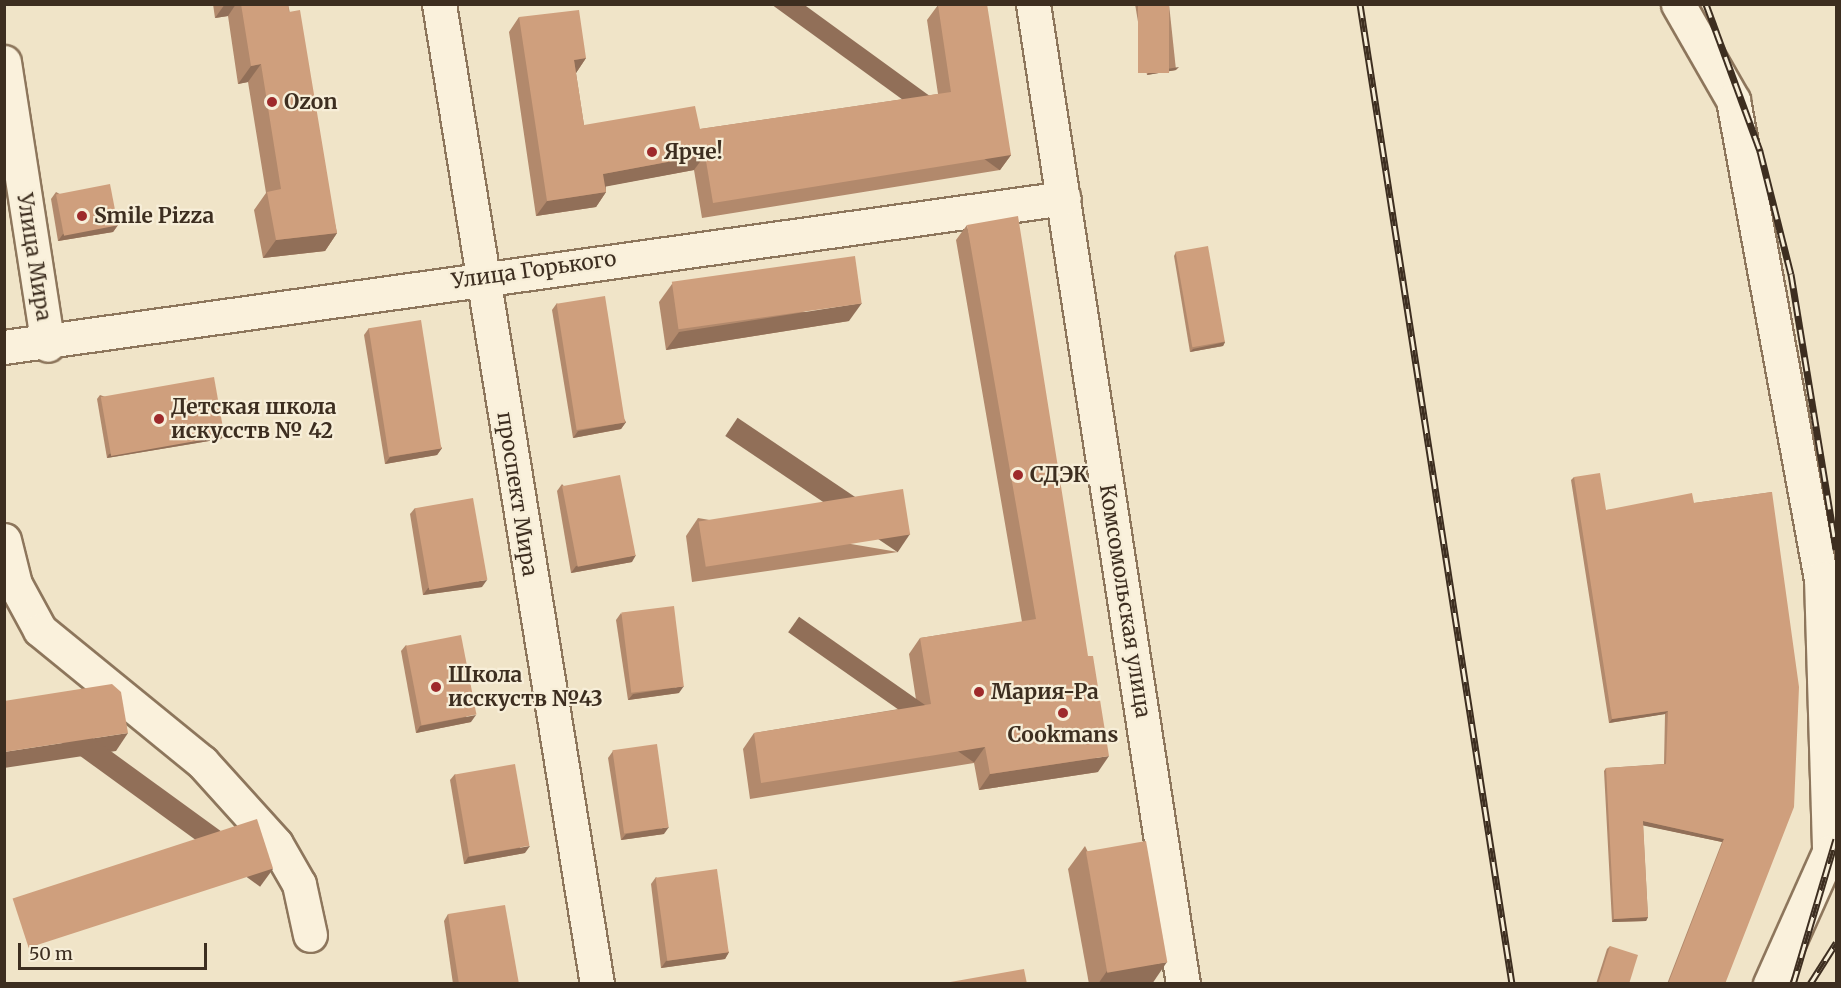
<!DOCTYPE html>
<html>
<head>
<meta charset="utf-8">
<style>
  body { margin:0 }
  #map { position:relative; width:1841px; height:988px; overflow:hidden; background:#f0e4c8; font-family:Merriweather,serif }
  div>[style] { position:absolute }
  .roads { filter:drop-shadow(2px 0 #8d765c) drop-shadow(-2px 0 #8d765c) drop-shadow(0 2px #8d765c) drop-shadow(0 -2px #8d765c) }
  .minor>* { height:33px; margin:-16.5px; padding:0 16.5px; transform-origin:16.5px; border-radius:16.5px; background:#faf1dc }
  .rail>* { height:7px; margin-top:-3.5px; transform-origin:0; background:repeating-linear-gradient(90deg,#f7eed8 0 14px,#3d2e20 0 28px); box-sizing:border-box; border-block:2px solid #3d2e20 }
  .wall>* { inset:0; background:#b2896c }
  .shaded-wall>* { inset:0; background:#916f58; transform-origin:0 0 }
  .building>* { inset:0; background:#cf9f7d; transform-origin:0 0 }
  .dots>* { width:16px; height:16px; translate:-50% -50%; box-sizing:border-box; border:3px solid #f7eed8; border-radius:50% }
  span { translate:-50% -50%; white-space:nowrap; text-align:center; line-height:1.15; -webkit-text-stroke:4.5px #f7eed8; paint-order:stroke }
  .poi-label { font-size:21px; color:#3d2e20; font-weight:700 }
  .left { translate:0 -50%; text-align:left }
  .street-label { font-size:21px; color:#3d2e20 }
  .frame { position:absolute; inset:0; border:6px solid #3d2e20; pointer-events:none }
  .scale { position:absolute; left:18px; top:943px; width:189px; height:27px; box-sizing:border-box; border:3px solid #3d2e20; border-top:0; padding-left:8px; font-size:18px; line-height:21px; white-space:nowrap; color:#3d2e20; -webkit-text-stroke:4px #f7eed8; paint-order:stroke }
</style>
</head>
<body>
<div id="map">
  <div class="roads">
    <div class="minor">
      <div style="left:439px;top:4px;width:993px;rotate:80.84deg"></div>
      <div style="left:1033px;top:4px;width:991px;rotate:81.3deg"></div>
      <div style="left:1678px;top:4px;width:111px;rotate:60.2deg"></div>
      <div style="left:1733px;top:100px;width:486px;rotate:79.6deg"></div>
      <div style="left:1821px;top:578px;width:274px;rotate:88.3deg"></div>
      <div style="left:1829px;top:852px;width:145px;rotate:114.1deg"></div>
      <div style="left:4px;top:62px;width:286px;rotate:81.2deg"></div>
      <div style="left:4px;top:347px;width:1070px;rotate:-8deg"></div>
      <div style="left:4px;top:540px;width:45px;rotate:76deg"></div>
      <div style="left:15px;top:584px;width:52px;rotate:61.5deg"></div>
      <div style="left:40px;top:630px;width:209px;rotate:39.2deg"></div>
      <div style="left:202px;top:762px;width:110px;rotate:47.9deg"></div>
      <div style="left:276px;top:844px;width:46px;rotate:60.1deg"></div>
      <div style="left:299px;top:884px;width:52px;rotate:77.8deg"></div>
    </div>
  </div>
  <div class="rail">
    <div style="left:1360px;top:4px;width:992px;rotate:81.18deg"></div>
    <div style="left:1706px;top:4px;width:157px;rotate:69.8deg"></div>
    <div style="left:1760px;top:151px;width:127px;rotate:75.9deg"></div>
    <div style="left:1791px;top:274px;width:279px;rotate:80.7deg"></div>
    <div style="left:1793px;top:984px;width:151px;rotate:-73.5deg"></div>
    <div style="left:1810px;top:984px;width:49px;rotate:-57.6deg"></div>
  </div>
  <div class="wall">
    <div style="clip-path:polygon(213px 4px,288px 4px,337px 233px,325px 251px,263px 258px,254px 210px,266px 193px,248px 82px,238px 84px,228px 16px,215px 18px)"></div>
    <div style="clip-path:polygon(1135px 4px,1169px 4px,1176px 70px,1147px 75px)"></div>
    <div style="clip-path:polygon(938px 5px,1011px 155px,1000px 170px,702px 218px,694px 170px,606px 186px,606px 192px,596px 207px,536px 216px,509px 32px,519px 17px,586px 58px,576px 73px,584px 125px,700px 129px,938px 94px,927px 20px)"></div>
    <div style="clip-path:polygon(56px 192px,118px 225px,113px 232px,58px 241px,51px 199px)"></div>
    <div style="clip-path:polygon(967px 225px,1098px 772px,979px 790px,974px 763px,750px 799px,743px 749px,754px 733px,917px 706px,909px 654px,920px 638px,1022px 622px,956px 240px)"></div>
    <div style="clip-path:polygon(1176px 252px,1225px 342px,1223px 346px,1190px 352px,1174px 256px)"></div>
    <div style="clip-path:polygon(672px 284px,849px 321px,666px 350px,659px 302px)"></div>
    <div style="clip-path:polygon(557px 303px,626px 422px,621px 429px,573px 438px,552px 310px)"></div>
    <div style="clip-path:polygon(369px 328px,442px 448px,437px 455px,385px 464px,364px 335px)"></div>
    <div style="clip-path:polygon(100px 395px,221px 439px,107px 458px,97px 399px)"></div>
    <div style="clip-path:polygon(1574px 477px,1606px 510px,1694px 503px,1772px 492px,1725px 984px,1667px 984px,1722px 842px,1643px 825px,1648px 917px,1646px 921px,1612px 922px,1604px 771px,1606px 768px,1664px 764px,1665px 714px,1609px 723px,1571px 480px)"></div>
    <div style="clip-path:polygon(562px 484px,632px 562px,571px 573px,557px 491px)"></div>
    <div style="clip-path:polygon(415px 508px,482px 587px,423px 595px,410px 514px)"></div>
    <div style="clip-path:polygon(698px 518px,898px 552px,692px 582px,686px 536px)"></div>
    <div style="clip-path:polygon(621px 613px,679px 693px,628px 700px,616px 620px)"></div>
    <div style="clip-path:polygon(406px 645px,471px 722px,416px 733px,401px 651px)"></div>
    <div style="clip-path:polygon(613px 751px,664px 834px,621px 840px,608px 758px)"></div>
    <div style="clip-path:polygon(455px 774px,525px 853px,464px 864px,450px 780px)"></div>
    <div style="clip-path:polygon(1085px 846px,1152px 984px,1089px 984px,1068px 869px)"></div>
    <div style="clip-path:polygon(656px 877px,729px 952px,725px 959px,661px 968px,651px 884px)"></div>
    <div style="clip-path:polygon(448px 914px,519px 984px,453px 984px,444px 921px)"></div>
    <div style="clip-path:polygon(1610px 946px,1629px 984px,1596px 984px,1607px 949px)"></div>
  </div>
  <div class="shaded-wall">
    <div style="clip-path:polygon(225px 4px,236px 4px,228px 16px,215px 18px)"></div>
    <div style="clip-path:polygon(586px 58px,576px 73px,574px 60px)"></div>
    <div style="clip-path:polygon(261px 64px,248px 82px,238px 84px,251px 66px)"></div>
    <div style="clip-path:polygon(1179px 67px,1176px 70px,1147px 75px,1149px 72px)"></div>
    <div style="clip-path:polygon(705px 155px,694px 170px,593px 189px,603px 174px)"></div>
    <div style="left:1011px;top:155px;width:19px;height:302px;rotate:126deg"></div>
    <div style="clip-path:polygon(606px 192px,596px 207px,536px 216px,547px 201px)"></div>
    <div style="clip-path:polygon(118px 225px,113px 232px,58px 241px,63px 234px)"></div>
    <div style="clip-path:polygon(337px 233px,325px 251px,263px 258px,276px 240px)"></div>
    <div style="clip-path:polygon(862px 303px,849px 321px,666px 350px,679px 332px)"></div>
    <div style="clip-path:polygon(1225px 342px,1223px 346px,1190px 352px,1193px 349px)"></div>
    <div style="clip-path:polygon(626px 422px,621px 429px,573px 438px,578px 431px)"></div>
    <div style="clip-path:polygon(224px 436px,221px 439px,107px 458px,109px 454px)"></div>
    <div style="clip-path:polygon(442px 448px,437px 455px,385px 464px,390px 457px)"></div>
    <div style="left:910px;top:534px;width:22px;height:208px;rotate:124deg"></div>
    <div style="clip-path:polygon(636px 555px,632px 562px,571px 573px,576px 566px)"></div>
    <div style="clip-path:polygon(487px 580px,482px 587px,423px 595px,428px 588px)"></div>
    <div style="clip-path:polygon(684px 686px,679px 693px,628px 700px,633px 694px)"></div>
    <div style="clip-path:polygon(1668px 711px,1665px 714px,1609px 723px,1612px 719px)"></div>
    <div style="clip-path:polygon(476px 715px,471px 722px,416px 733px,420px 726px)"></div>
    <div style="clip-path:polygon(128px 733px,116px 751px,4px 768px,4px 752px)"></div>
    <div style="left:985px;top:747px;width:19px;height:227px;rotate:125deg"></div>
    <div style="clip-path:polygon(1109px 756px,1098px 772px,979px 790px,990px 774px)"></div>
    <div style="clip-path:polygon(1643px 821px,1724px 839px,1722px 842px,1641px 825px)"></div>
    <div style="clip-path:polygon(669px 827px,664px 834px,621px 840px,626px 834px)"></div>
    <div style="clip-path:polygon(530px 846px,525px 853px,464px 864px,468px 857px)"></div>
    <div style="left:273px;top:869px;width:22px;height:273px;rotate:126deg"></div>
    <div style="clip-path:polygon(1648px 917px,1646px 921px,1612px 922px,1614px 919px)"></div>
    <div style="clip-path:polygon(729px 952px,725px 959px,661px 968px,666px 961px)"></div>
    <div style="clip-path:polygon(1167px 962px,1152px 984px,1098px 984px,1107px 971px)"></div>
  </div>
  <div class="building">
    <div style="clip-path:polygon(241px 4px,288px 4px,289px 12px,300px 10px,337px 233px,276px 240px,267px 192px,281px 189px,261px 64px,251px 66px)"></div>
    <div style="clip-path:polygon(987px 4px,1011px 155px,713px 203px,705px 155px,603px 174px,606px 192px,547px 201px,519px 17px,579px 10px,586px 58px,574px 60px,584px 125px,695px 106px,700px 129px,951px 92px,938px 5px)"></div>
    <div style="left:1138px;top:4px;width:31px;height:69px"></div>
    <div style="left:110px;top:184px;width:42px;height:55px;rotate:79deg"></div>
    <div style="clip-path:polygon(1018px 216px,1088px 656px,1093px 656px,1109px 756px,990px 774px,985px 747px,761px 783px,754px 733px,931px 704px,920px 638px,1036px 619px,967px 225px)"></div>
    <div style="left:1208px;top:246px;width:97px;height:33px;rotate:80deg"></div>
    <div style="left:855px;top:256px;width:48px;height:185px;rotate:82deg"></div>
    <div style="left:605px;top:296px;width:128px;height:49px;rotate:81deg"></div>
    <div style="left:421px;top:320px;width:130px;height:53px;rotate:81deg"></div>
    <div style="left:214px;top:377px;width:60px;height:115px;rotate:80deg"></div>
    <div style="clip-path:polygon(1600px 473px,1606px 510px,1692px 493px,1694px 503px,1772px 492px,1799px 687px,1794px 807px,1725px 984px,1668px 984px,1724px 839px,1643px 821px,1648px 917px,1614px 919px,1606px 768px,1666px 764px,1668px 711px,1612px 719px,1574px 477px)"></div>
    <div style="left:620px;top:475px;width:82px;height:59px;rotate:79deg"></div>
    <div style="left:903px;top:489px;width:46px;height:207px;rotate:81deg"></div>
    <div style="left:473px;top:498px;width:83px;height:59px;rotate:80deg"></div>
    <div style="left:674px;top:606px;width:81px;height:53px;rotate:83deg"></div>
    <div style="left:461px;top:635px;width:81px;height:56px;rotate:79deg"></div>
    <div style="clip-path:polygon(112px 684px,121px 692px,128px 733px,4px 752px,4px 701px)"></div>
    <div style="left:657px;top:744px;width:84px;height:45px;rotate:82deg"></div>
    <div style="left:515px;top:764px;width:83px;height:61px;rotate:80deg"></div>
    <div style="left:257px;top:819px;width:52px;height:257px;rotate:72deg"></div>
    <div style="left:1146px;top:841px;width:123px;height:61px;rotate:80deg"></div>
    <div style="left:717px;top:869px;width:84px;height:62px;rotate:82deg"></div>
    <div style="clip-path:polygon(505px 905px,519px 984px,459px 984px,448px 914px)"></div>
    <div style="clip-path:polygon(1610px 946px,1638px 955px,1629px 984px,1598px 984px)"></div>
    <div style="clip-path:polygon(1024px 969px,1027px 984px,939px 984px)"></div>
  </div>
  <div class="dots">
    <div style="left:272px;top:102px;background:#9e2a2b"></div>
    <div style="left:652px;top:152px;background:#9e2a2b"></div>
    <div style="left:82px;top:216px;background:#9e2a2b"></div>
    <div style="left:159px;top:419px;background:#9e2a2b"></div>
    <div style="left:1018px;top:475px;background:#9e2a2b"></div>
    <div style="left:436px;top:687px;background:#9e2a2b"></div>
    <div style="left:979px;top:692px;background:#9e2a2b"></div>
    <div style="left:1063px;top:713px;background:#9e2a2b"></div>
  </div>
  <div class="poi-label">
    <span class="left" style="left:284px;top:102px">Ozon</span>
    <span class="left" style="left:664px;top:152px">Ярче!</span>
    <span class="left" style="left:94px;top:216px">Smile Pizza</span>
    <span class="left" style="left:171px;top:419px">Детская школа<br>искусств № 42</span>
    <span class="left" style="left:1030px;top:475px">СДЭК</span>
    <span class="left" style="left:448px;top:687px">Школа<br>исскуств №43</span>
    <span class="left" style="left:991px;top:692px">Мария-Ра</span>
    <span style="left:1063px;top:735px">Cookmans</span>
  </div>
  <div class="street-label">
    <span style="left:34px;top:257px;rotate:81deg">Улица Мира</span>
    <span style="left:534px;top:270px;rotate:-8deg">Улица Горького</span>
    <span style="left:517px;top:494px;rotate:81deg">проспект Мира</span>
    <span style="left:1125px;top:601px;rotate:81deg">Комсомольская улица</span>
  </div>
  <div class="frame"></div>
  <div class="scale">50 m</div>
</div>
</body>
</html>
